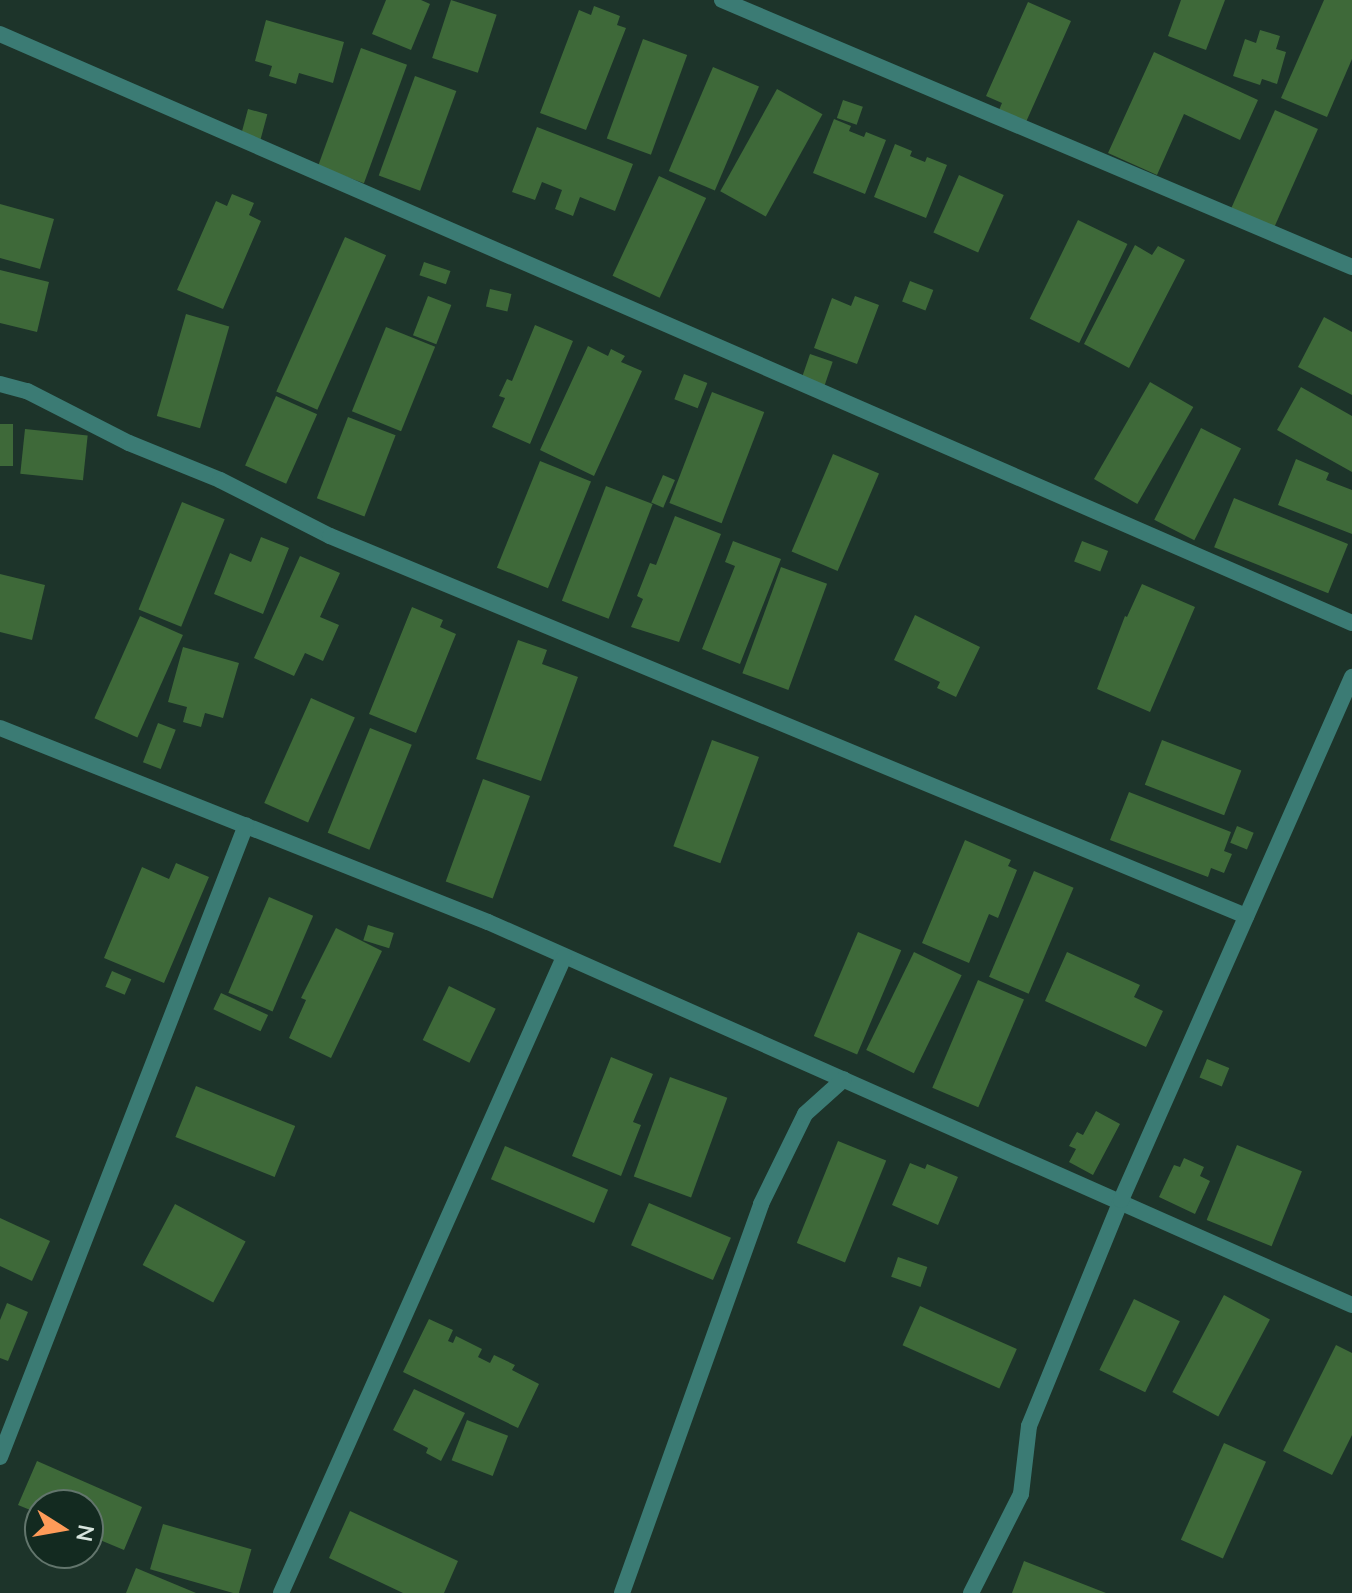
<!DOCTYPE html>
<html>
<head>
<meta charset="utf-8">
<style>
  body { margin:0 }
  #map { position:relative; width:1352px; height:1593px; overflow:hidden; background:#1d342a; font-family:Mulish,sans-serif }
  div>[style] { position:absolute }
  .building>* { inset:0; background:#3e6939; transform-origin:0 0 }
  .street>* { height:16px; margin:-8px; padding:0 8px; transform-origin:8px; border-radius:8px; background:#3b7b74 }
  span { translate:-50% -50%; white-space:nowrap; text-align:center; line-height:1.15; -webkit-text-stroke:8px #132a20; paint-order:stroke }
  .north { position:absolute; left:24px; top:1489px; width:80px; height:80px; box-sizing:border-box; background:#132a20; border:2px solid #62756c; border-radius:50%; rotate:101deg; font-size:22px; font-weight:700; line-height:32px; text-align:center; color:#d8e5de }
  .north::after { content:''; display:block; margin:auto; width:28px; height:36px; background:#fe9b59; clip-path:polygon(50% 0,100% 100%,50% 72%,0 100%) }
</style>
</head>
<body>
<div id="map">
  <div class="building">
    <div style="clip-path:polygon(386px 0,421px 0,430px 4px,411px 50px,372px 34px)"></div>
    <div style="left:451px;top:0;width:48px;height:61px;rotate:18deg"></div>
    <div style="clip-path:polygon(1181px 0,1225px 0,1206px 50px,1168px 36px)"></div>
    <div style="clip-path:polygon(1324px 0,1352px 0,1352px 59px,1327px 117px,1281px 98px)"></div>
    <div style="clip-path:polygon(1028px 2px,1071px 21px,1026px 122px,999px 110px,1002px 103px,986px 96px)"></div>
    <div style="clip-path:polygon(594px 6px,620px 16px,617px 25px,626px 28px,586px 130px,540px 113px,579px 10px,591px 15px)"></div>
    <div style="clip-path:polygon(266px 20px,344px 42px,333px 83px,299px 73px,296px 84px,269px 76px,272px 66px,255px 61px)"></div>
    <div style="clip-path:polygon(1260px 30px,1280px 36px,1276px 49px,1286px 52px,1277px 84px,1262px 79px,1260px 85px,1233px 76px,1245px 39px,1256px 43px)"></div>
    <div style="left:643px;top:39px;width:47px;height:106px;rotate:20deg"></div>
    <div style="left:361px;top:48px;width:49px;height:126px;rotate:20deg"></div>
    <div style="clip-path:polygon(1154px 52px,1258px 100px,1240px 140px,1184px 114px,1157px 175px,1108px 153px)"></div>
    <div style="left:713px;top:67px;width:50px;height:113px;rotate:23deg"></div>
    <div style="left:415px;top:76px;width:44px;height:106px;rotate:20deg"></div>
    <div style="left:777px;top:89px;width:52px;height:117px;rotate:29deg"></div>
    <div style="left:843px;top:100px;width:21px;height:19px;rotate:19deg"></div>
    <div style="left:248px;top:109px;width:20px;height:26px;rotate:15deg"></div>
    <div style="left:1275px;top:110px;width:47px;height:109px;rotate:24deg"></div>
    <div style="clip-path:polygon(834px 119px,851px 126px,849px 131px,864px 137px,866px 132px,886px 140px,865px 194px,813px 173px)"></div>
    <div style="clip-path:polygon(537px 127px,633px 164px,615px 211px,580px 197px,573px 216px,555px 209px,562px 190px,542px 182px,535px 200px,512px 192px)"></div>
    <div style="clip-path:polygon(895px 144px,912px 151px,910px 156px,925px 162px,927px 157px,947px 165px,926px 218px,874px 197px)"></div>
    <div style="left:959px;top:175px;width:49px;height:63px;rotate:24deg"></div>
    <div style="left:659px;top:176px;width:52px;height:110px;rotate:25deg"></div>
    <div style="clip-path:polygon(232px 194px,254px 203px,249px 215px,261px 221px,223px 309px,177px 290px,216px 201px,227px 206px)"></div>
    <div style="clip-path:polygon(0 204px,54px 219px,40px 269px,0 258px)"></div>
    <div style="left:1078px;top:220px;width:55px;height:110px;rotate:26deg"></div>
    <div style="left:345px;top:237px;width:45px;height:169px;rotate:24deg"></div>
    <div style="clip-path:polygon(1135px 245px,1152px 255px,1158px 246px,1185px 260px,1129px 368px,1084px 344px)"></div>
    <div style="left:424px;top:262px;width:28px;height:14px;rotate:19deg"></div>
    <div style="clip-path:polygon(0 270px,49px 282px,37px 332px,0 323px)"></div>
    <div style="left:910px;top:281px;width:25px;height:22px;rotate:21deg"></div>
    <div style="left:490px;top:289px;width:22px;height:18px;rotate:13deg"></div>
    <div style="left:428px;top:296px;width:25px;height:42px;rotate:21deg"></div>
    <div style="clip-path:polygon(855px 296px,879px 305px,857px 364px,814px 348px,832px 298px,851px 306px)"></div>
    <div style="left:186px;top:314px;width:45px;height:106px;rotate:16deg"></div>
    <div style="clip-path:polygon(1324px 317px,1352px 332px,1352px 395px,1298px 367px)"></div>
    <div style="clip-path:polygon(535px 325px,573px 341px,530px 444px,492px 427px,505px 398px,499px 396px,507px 379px,512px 381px)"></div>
    <div style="left:386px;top:327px;width:53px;height:91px;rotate:22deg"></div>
    <div style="clip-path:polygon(588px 346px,608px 356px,611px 349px,625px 356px,621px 362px,642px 371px,594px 476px,540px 450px)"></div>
    <div style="left:810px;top:354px;width:24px;height:25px;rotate:19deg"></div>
    <div style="left:684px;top:374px;width:25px;height:27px;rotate:21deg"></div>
    <div style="left:1150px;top:382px;width:50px;height:112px;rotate:30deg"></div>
    <div style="clip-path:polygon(1301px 387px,1352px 416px,1352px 472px,1277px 430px)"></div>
    <div style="left:712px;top:392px;width:56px;height:119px;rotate:21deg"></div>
    <div style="left:276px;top:396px;width:45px;height:76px;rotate:24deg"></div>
    <div style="left:348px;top:417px;width:51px;height:87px;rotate:21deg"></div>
    <div style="left:0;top:424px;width:13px;height:42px"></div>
    <div style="left:1201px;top:428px;width:45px;height:103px;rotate:27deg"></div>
    <div style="left:25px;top:429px;width:63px;height:45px;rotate:6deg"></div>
    <div style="left:833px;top:454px;width:50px;height:106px;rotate:23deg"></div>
    <div style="clip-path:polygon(1296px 459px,1329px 473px,1326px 480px,1352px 490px,1352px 534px,1278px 505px)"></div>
    <div style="left:540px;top:461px;width:55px;height:115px;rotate:22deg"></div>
    <div style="left:663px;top:475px;width:13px;height:30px;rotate:23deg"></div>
    <div style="left:606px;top:486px;width:50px;height:123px;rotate:21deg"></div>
    <div style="left:1234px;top:498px;width:123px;height:53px;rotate:22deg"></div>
    <div style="left:182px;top:502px;width:46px;height:116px;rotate:22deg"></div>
    <div style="clip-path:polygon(675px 516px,721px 534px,679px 642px,631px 627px,643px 599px,637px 596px,650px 563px,656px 565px)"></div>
    <div style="clip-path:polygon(261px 537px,289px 548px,263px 614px,214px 594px,230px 553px,251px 562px)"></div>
    <div style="clip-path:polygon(733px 541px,781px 559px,740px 664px,702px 649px,735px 566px,725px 562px)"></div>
    <div style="left:1082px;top:541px;width:28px;height:22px;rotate:21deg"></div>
    <div style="clip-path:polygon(300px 556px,340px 573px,320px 617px,339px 625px,323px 661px,305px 653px,294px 676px,254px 658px)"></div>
    <div style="left:781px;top:567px;width:49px;height:113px;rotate:20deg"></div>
    <div style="clip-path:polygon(0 574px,45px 585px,32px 640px,0 632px)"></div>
    <div style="clip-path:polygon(1142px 584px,1195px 607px,1150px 712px,1097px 689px,1125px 616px,1127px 617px)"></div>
    <div style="clip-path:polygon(412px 607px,443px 620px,440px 627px,456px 634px,416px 733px,369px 714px)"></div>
    <div style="clip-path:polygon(915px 615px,980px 647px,956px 697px,937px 688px,940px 682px,894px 660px)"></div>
    <div style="left:140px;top:616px;width:47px;height:112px;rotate:24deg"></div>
    <div style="clip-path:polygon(518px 640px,547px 650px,542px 664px,578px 677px,541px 781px,476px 759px)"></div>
    <div style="clip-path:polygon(183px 647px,239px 663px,223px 718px,205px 713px,201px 727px,183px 722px,187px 707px,168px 702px)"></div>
    <div style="left:311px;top:698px;width:48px;height:115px;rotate:24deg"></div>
    <div style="left:158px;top:723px;width:19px;height:42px;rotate:21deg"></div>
    <div style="left:370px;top:728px;width:45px;height:113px;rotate:22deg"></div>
    <div style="left:712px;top:740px;width:50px;height:113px;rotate:20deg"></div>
    <div style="left:1162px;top:740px;width:85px;height:48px;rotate:21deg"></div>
    <div style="left:483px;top:779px;width:50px;height:109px;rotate:20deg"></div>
    <div style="clip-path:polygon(1129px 792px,1231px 832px,1224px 851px,1232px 854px,1224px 873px,1211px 868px,1208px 877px,1110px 840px)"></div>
    <div style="left:1237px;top:826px;width:18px;height:18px;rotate:22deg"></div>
    <div style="clip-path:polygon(965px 840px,1011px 860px,1008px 866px,1017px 870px,998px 918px,989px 914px,969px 963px,922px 943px)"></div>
    <div style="clip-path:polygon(176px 863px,209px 877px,164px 983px,104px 958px,142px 867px,169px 879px)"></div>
    <div style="left:1034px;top:871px;width:43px;height:115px;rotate:23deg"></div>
    <div style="left:269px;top:897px;width:48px;height:104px;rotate:23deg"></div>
    <div style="left:368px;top:925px;width:27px;height:16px;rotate:17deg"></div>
    <div style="clip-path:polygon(336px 928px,382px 951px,331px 1058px,289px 1038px,306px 1000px,301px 998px)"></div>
    <div style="left:858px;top:932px;width:47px;height:113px;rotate:23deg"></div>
    <div style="left:914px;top:952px;width:53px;height:109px;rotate:26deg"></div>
    <div style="clip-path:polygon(1067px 952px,1140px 985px,1134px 997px,1163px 1011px,1146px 1047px,1045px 1001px)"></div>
    <div style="left:112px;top:971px;width:21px;height:17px;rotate:23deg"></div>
    <div style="left:978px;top:980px;width:50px;height:117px;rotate:23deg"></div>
    <div style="left:449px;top:986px;width:52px;height:60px;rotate:26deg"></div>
    <div style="left:221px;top:993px;width:52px;height:18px;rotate:25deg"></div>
    <div style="clip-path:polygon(611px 1057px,653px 1074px,633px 1122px,641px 1125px,621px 1176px,572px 1156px)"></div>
    <div style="left:1207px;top:1059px;width:24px;height:20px;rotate:22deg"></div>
    <div style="left:670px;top:1077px;width:61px;height:106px;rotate:20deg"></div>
    <div style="left:196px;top:1086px;width:107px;height:55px;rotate:22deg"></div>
    <div style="clip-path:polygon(1096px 1111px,1120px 1124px,1093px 1175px,1069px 1162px,1076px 1149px,1069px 1146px,1077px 1132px,1083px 1135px)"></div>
    <div style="left:838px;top:1141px;width:52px;height:110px;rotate:22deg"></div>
    <div style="left:1237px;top:1145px;width:70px;height:81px;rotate:22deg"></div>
    <div style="left:505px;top:1146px;width:112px;height:36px;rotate:23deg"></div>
    <div style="clip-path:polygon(1184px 1158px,1204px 1167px,1200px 1176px,1210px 1181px,1195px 1214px,1159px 1197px,1174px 1165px,1180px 1167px)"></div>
    <div style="clip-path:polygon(910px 1163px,925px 1169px,927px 1164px,958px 1177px,938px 1225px,892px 1205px)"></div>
    <div style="left:649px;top:1203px;width:89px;height:46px;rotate:23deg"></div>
    <div style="left:175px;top:1204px;width:80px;height:69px;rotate:28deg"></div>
    <div style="clip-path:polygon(0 1218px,50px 1241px,32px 1281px,0 1266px)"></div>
    <div style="left:898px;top:1257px;width:31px;height:21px;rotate:19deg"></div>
    <div style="left:1224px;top:1295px;width:52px;height:110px;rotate:28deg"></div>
    <div style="left:1134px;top:1299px;width:51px;height:79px;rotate:26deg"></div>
    <div style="clip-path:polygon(7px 1303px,28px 1312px,8px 1361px,0 1358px,0 1320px)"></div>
    <div style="left:920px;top:1306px;width:106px;height:43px;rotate:24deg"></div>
    <div style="clip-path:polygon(429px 1319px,453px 1330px,448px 1341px,453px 1343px,456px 1336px,482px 1349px,478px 1357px,490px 1363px,494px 1355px,515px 1365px,512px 1370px,539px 1384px,518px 1428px,403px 1372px)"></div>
    <div style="clip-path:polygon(1336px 1345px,1352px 1353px,1352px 1435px,1332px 1475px,1283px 1451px)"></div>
    <div style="clip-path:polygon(414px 1389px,465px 1413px,441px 1461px,426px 1453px,428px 1448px,393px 1430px)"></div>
    <div style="left:467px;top:1420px;width:44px;height:43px;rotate:21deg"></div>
    <div style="left:1224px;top:1443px;width:46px;height:106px;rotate:24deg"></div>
    <div style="clip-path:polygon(37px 1461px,142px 1507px,124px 1550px,88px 1535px,88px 1505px,40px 1505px,40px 1514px,18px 1505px)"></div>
    <div style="clip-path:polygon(350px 1511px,458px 1561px,444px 1593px,403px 1593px,329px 1558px)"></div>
    <div style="left:163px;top:1524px;width:92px;height:47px;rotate:16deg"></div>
    <div style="clip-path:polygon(1024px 1561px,1106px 1593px,1012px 1593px)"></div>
    <div style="clip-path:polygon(136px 1568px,196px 1593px,126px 1593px)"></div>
  </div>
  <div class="street">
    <div style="left:722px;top:0;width:684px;rotate:22.97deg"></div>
    <div style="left:0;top:34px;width:1475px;rotate:23.54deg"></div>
    <div style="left:0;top:384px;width:28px;rotate:15deg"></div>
    <div style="left:27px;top:391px;width:114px;rotate:27deg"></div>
    <div style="left:129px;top:443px;width:98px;rotate:22.1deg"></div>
    <div style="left:220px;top:480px;width:123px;rotate:27deg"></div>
    <div style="left:330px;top:536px;width:992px;rotate:22.53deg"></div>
    <div style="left:0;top:728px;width:525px;rotate:21.68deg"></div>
    <div style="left:488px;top:922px;width:945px;rotate:23.91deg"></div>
    <div style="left:0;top:1457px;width:678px;rotate:-68.73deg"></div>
    <div style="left:281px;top:1593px;width:696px;rotate:-66.01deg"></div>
    <div style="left:622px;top:1593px;width:413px;rotate:-70.3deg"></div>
    <div style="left:761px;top:1204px;width:100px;rotate:-63.9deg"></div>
    <div style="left:805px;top:1114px;width:52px;rotate:-41.9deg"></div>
    <div style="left:971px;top:1593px;width:111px;rotate:-63.2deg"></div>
    <div style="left:1021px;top:1494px;width:68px;rotate:-83.3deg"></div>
    <div style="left:1029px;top:1426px;width:244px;rotate:-67.8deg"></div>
    <div style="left:1121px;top:1200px;width:572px;rotate:-66.17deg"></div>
  </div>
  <div class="north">N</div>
</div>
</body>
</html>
